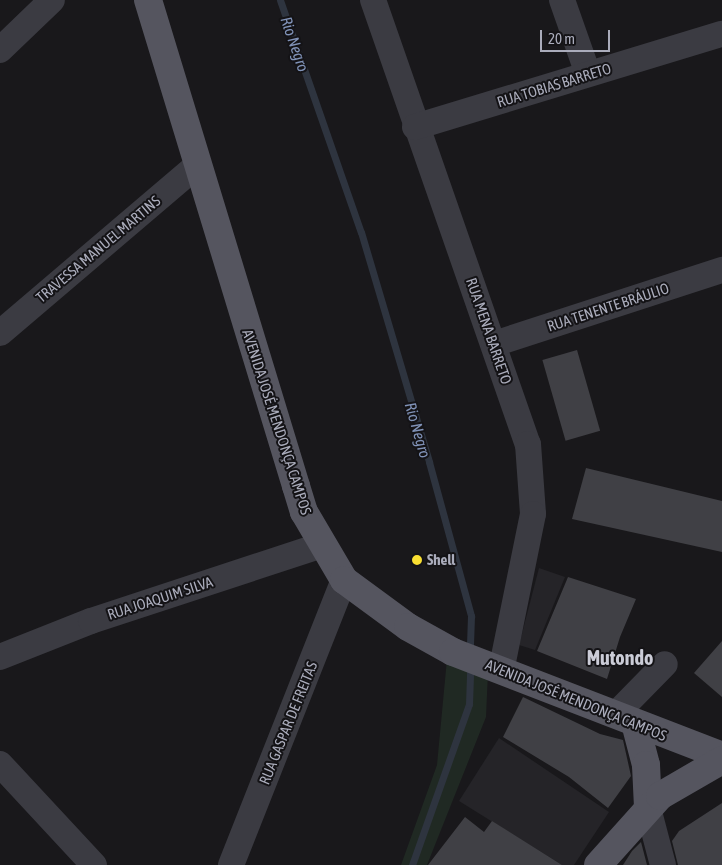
<!DOCTYPE html>
<html>
<head>
<meta charset="utf-8">
<style>
  body { margin:0 }
  #map { position:relative; width:722px; height:865px; overflow:hidden; background:#19181b; font-family:"Asap Condensed",sans-serif }
  div>[style] { position:absolute }
  .built>* { inset:0; background:#252428 }
  .green>* { inset:0; background:#202923 }
  .stream>* { height:7px; margin:-3.5px; padding:0 3.5px; transform-origin:3.5px; border-radius:3.5px; background:#2e343f }
  .building>* { inset:0; background:#404045; transform-origin:0 0 }
  .minor>* { height:26px; margin:-13px; padding:0 13px; transform-origin:13px; border-radius:13px; background:#3b3b42 }
  .major>* { height:28px; margin:-14px; padding:0 14px; transform-origin:14px; border-radius:14px; background:#55555f }
  .dots>* { width:14px; height:14px; translate:-50% -50%; box-sizing:border-box; border:2px solid #141316; border-radius:50% }
  span { translate:-50% -50%; white-space:nowrap; text-align:center; line-height:1.15; -webkit-text-stroke:4px #141316; paint-order:stroke }
  .street-label { font-size:15px; color:#aaacbb }
  .poi-label { font-size:15px; color:#aaacbb; font-weight:700 }
  .left { translate:0 -50%; text-align:left }
  .water-label { font-size:16px; color:#8092b7; font-style:italic }
  .district-label { font-size:20px; color:#cbccd7; font-weight:700 }
  .scale { position:absolute; left:540px; top:30px; width:70px; height:22px; box-sizing:border-box; border:2px solid #aaacbb; border-top:0; padding-left:6px; font-size:15px; line-height:18px; white-space:nowrap; color:#aaacbb; -webkit-text-stroke:4px #141316; paint-order:stroke }
</style>
</head>
<body>
<div id="map">
  <div class="built">
    <div style="clip-path:polygon(539px 568px,565px 577px,535px 650px,519px 645px)"></div>
    <div style="clip-path:polygon(499px 738px,609px 812px,574px 865px,562px 865px,459px 801px)"></div>
  </div>
  <div class="green">
    <div style="clip-path:polygon(447px 659px,488px 672px,486px 717px,427px 865px,401px 865px,437px 765px)"></div>
  </div>
  <div class="stream">
    <div style="left:280px;top:0;width:246px;rotate:70.8deg"></div>
    <div style="left:361px;top:232px;width:240px;rotate:73.5deg"></div>
    <div style="left:429px;top:462px;width:160px;rotate:74.7deg"></div>
    <div style="left:471px;top:616px;width:37px;rotate:92deg"></div>
    <div style="left:412px;top:865px;width:171px;rotate:-70.5deg"></div>
    <div style="left:469px;top:704px;width:38px;rotate:-88deg"></div>
  </div>
  <div class="building">
    <div style="left:577px;top:350px;width:84px;height:36px;rotate:74deg"></div>
    <div style="clip-path:polygon(586px 468px,722px 501px,722px 552px,572px 519px)"></div>
    <div style="clip-path:polygon(568px 577px,636px 599px,620px 637px,607px 679px,537px 651px)"></div>
    <div style="clip-path:polygon(722px 641px,722px 697px,694px 673px)"></div>
    <div style="clip-path:polygon(523px 697px,600px 734px,623px 740px,631px 776px,608px 808px,569px 777px,503px 737px)"></div>
    <div style="clip-path:polygon(722px 803px,722px 865px,678px 865px,672px 841px,679px 831px)"></div>
    <div style="clip-path:polygon(465px 817px,484px 832px,492px 821px,562px 865px,428px 865px)"></div>
    <div style="clip-path:polygon(641px 842px,647px 865px,623px 865px,632px 851px)"></div>
  </div>
  <div class="minor">
    <div style="left:373px;top:0;width:470px;rotate:70.8deg"></div>
    <div style="left:528px;top:444px;width:70px;rotate:85.9deg"></div>
    <div style="left:533px;top:514px;width:160px;rotate:101.5deg"></div>
    <div style="left:562px;top:0;width:78px;rotate:70.6deg"></div>
    <div style="left:0;top:50px;width:72px;rotate:-43.9deg"></div>
    <div style="left:415px;top:127px;width:321px;rotate:-16.9deg"></div>
    <div style="left:0;top:333px;width:257px;rotate:-40.4deg"></div>
    <div style="left:494px;top:344px;width:240px;rotate:-18deg"></div>
    <div style="left:0;top:657px;width:98px;rotate:-21.6deg"></div>
    <div style="left:91px;top:621px;width:243px;rotate:-18.2deg"></div>
    <div style="left:615px;top:715px;width:71px;rotate:-45.6deg"></div>
    <div style="left:0;top:764px;width:138px;rotate:47.1deg"></div>
    <div style="left:648px;top:808px;width:59px;rotate:75.3deg"></div>
    <div style="left:231px;top:865px;width:307px;rotate:-68.4deg"></div>
  </div>
  <div class="major">
    <div style="left:148px;top:0;width:508px;rotate:73.06deg"></div>
    <div style="left:296px;top:486px;width:27px;rotate:73deg"></div>
    <div style="left:304px;top:512px;width:79px;rotate:59.5deg"></div>
    <div style="left:344px;top:580px;width:79px;rotate:36.3deg"></div>
    <div style="left:408px;top:627px;width:51px;rotate:29.1deg"></div>
    <div style="left:453px;top:652px;width:288px;rotate:21.1deg"></div>
    <div style="left:635px;top:723px;width:43px;rotate:75.3deg"></div>
    <div style="left:646px;top:765px;width:43px;rotate:87.3deg"></div>
    <div style="left:598px;top:865px;width:93px;rotate:-48.1deg"></div>
    <div style="left:660px;top:796px;width:72px;rotate:-30.1deg"></div>
  </div>
  <div class="dots">
    <div style="left:417px;top:560px;background:#f9df32"></div>
  </div>
  <div class="street-label">
    <span style="left:554px;top:85px;rotate:-17deg">RUA TOBIAS BARRETO</span>
    <span style="left:98px;top:249px;rotate:-40deg">TRAVESSA MANUEL MARTINS</span>
    <span style="left:608px;top:307px;rotate:-18deg">RUA TENENTE BRÁULIO</span>
    <span style="left:489px;top:331px;rotate:71deg">RUA MENA BARRETO</span>
    <span style="left:277px;top:422px;rotate:72deg">AVENIDA JOSÉ MENDONÇA CAMPOS</span>
    <span style="left:160px;top:598px;rotate:-18deg">RUA JOAQUIM SILVA</span>
    <span style="left:576px;top:700px;rotate:22deg">AVENIDA JOSÉ MENDONÇA CAMPOS</span>
    <span style="left:288px;top:723px;rotate:-68deg">RUA GASPAR DE FREITAS</span>
  </div>
  <div class="poi-label">
    <span class="left" style="left:427px;top:560px">Shell</span>
  </div>
  <div class="water-label">
    <span style="left:295px;top:44px;rotate:71deg">Rio Negro</span>
    <span style="left:418px;top:430px;rotate:74deg">Rio Negro</span>
  </div>
  <div class="district-label">
    <span style="left:620px;top:657px">Mutondo</span>
  </div>
  <div class="scale">20 m</div>
</div>
</body>
</html>
